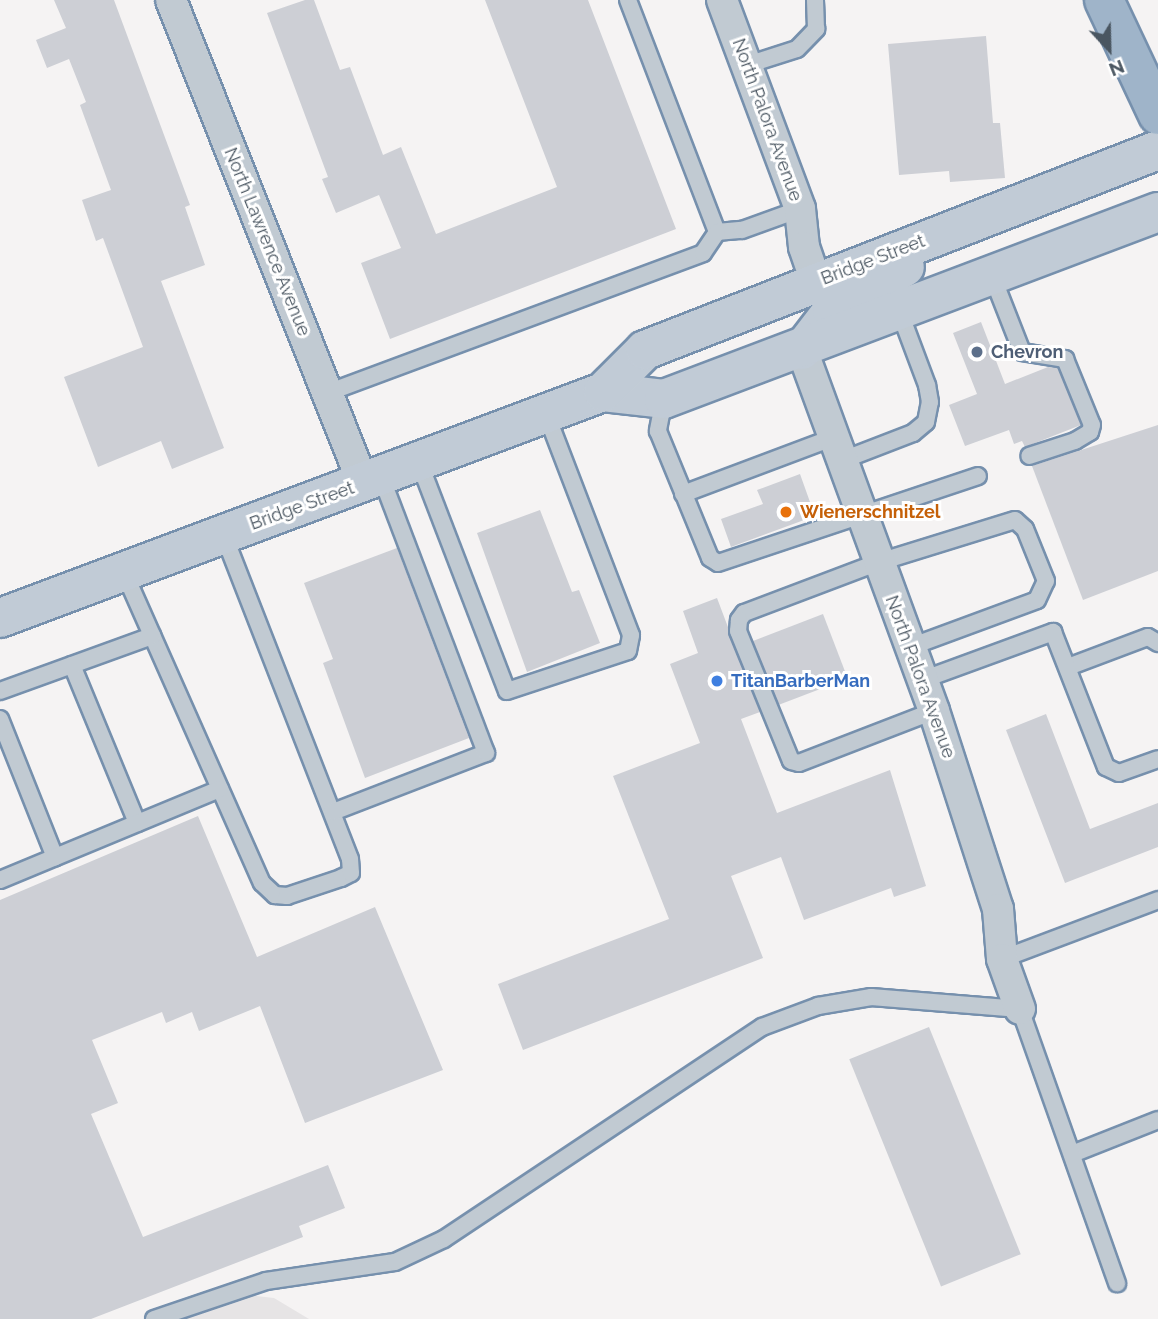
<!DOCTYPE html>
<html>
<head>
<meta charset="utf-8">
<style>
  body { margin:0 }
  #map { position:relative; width:1158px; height:1319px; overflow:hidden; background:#f5f3f3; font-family:Raleway,sans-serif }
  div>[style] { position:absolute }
  .education>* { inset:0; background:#e6e4e5 }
  .building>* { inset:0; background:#cdcfd5; transform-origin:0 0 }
  .roads { filter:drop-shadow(2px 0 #7690ad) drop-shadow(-2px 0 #7690ad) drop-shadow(0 2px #7690ad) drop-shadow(0 -2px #7690ad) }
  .service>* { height:16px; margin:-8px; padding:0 8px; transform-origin:8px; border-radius:8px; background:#c1cad2 }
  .minor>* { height:30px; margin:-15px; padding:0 15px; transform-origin:15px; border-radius:15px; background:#c1cad2 }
  .secondary>* { height:38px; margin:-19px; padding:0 19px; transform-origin:19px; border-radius:19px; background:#c1cbd6 }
  .trunk>* { height:38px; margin:-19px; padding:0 19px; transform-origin:19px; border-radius:19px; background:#9fb4c9 }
  .dots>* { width:19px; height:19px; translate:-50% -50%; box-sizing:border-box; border:4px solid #fff; border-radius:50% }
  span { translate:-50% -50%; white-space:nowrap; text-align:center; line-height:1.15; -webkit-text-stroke:6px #fff; paint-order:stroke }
  .street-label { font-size:18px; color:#4a5661 }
  .service-label { font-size:18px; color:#4e5e75; font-weight:700 }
  .left { translate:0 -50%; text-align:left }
  .food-label { font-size:18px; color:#c56008; font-weight:700 }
  .shop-label { font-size:18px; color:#366cbe; font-weight:700 }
  .north { position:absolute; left:1074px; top:14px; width:70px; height:70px; -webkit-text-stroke:5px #fff; paint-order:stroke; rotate:158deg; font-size:19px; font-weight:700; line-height:28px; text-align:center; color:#4a5661 }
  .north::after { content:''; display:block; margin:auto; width:24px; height:32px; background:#4a5661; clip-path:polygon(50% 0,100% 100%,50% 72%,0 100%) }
</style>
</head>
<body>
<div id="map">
  <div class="education">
    <div style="clip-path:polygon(247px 1295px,274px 1298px,309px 1319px,184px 1319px)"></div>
  </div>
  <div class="building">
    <div style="clip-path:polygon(54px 0,114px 0,190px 205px,185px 207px,205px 265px,161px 281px,224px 448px,172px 469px,161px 441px,98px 467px,64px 377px,143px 347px,103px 238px,96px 241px,82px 200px,111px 190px,80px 105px,86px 102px,69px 59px,47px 68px,36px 40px,66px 28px)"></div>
    <div style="clip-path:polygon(305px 0,314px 0,340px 70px,350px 67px,383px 155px,401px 147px,436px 234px,557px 187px,485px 0,588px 0,676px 229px,390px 339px,361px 263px,401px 248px,379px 195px,336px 213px,322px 179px,328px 177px,267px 13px)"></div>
    <div style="clip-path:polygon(986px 36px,993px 123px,1000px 123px,1005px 178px,950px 182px,949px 171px,899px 175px,888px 44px)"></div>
    <div style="clip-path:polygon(981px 322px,1005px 384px,1048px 367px,1058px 368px,1081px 425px,1025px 447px,1022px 441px,1014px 444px,1009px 430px,965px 446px,949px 405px,977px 394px,953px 333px)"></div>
    <div style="clip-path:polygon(1158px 425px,1158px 571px,1083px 600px,1032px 466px)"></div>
    <div style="clip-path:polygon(800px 474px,815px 516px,731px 547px,721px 519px,763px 504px,757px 490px)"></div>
    <div style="clip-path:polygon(540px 510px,572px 592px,579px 590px,600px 643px,527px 672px,477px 533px)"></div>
    <div style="clip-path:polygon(397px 548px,469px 738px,365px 778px,323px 663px,333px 659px,304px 583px)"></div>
    <div style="clip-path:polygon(717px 598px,760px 712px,741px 719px,777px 813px,890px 770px,926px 886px,894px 897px,891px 888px,804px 920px,781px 857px,731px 876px,763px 958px,523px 1050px,498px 984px,669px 919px,613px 776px,700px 743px,670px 664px,698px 653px,683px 611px)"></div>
    <div style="left:823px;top:614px;width:69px;height:75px;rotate:69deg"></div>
    <div style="clip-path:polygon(1046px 714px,1090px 829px,1158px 803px,1158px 847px,1065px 883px,1006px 730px)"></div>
    <div style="clip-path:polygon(198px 816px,257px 957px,375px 907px,443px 1070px,305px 1123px,260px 1006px,199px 1031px,192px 1012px,166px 1023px,162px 1012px,92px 1040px,118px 1103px,91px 1114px,143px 1237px,328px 1165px,345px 1208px,299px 1226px,303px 1237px,91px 1319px,0 1319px,0 900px)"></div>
    <div style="left:929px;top:1027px;width:245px;height:86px;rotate:68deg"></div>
  </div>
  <div class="roads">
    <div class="service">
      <div style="left:628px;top:0;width:248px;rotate:69deg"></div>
      <div style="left:747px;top:65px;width:52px;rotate:-17.7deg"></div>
      <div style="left:797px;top:49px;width:28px;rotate:-46deg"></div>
      <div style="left:816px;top:29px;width:29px;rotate:-92deg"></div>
      <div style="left:717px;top:232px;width:25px;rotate:-5deg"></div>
      <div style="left:742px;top:230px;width:62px;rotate:-19.9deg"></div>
      <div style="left:993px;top:278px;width:79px;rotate:68.6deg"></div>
      <div style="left:1022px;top:352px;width:44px;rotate:9.2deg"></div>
      <div style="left:1065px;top:359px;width:71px;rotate:67.8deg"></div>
      <div style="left:1092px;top:425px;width:7px;rotate:106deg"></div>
      <div style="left:1090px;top:432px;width:17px;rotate:149deg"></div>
      <div style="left:1075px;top:441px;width:48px;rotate:161.9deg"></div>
      <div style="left:327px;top:393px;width:401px;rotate:-20.4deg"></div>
      <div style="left:703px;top:253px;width:25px;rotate:-56deg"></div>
      <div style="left:664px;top:399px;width:33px;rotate:101deg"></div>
      <div style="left:658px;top:431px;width:137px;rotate:67.7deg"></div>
      <div style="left:710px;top:558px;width:9px;rotate:32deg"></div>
      <div style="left:718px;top:563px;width:274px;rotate:-18.5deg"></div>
      <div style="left:843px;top:460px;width:75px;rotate:-21.1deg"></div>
      <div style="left:913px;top:433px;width:17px;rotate:-40deg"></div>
      <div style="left:926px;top:422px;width:20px;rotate:-79deg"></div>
      <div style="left:930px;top:402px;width:17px;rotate:-100deg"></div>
      <div style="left:927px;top:385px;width:77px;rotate:-110.6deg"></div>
      <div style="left:419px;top:462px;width:245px;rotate:69deg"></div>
      <div style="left:507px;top:691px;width:127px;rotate:-18.3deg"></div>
      <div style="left:628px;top:651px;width:16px;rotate:-79deg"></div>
      <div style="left:631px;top:635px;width:237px;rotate:-111deg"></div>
      <div style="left:683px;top:494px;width:162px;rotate:-20.6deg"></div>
      <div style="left:124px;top:572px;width:340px;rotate:66.1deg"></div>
      <div style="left:262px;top:883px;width:18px;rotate:43deg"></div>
      <div style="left:275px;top:895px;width:12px;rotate:5deg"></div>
      <div style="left:287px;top:896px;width:57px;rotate:-18.4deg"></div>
      <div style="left:341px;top:878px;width:11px;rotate:-27deg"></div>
      <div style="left:351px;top:873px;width:14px;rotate:-94deg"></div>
      <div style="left:350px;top:859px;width:348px;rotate:-111.3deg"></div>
      <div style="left:910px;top:647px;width:135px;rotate:-20.3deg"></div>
      <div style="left:1037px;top:600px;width:21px;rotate:-65deg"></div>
      <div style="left:1046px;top:581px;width:56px;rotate:-112deg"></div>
      <div style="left:1025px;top:529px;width:13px;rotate:-138deg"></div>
      <div style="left:1015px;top:520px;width:142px;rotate:162.8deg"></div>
      <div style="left:879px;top:562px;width:144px;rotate:159.3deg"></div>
      <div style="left:744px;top:613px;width:9px;rotate:126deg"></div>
      <div style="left:739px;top:620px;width:11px;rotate:95deg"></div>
      <div style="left:738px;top:631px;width:140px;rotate:67.8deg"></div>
      <div style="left:791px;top:761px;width:8px;rotate:14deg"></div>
      <div style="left:799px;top:763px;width:145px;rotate:-21.1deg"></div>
      <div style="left:72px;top:665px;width:171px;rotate:67.6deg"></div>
      <div style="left:1068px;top:667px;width:85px;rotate:-20.6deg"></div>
      <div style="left:1148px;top:637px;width:12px;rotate:31deg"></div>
      <div style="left:922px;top:680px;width:140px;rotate:-20.1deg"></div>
      <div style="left:1053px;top:632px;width:145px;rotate:68.6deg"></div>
      <div style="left:1106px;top:767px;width:14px;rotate:25deg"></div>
      <div style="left:1119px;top:773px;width:41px;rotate:-19.7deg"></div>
      <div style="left:0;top:691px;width:162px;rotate:-19.9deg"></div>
      <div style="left:0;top:719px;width:149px;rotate:68.3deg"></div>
      <div style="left:333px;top:812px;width:164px;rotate:-21.1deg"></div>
      <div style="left:486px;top:753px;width:295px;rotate:-110.8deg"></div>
      <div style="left:0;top:880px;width:238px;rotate:-22.5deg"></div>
      <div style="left:1002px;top:959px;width:167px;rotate:-20.7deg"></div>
      <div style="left:1072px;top:1154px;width:92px;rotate:-21.6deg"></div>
      <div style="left:154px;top:1319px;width:118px;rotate:-18.7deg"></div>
      <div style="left:266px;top:1281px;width:130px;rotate:-8.4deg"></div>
      <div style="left:395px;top:1262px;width:54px;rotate:-25.1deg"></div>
      <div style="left:444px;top:1239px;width:382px;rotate:-33.7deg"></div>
      <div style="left:762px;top:1027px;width:60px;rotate:-20.6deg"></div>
      <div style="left:818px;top:1006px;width:54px;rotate:-9.6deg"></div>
      <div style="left:871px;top:997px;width:149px;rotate:4.6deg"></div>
      <div style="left:1020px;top:1009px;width:291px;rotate:70.5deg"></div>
    </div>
    <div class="minor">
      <div style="left:171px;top:0;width:520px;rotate:68.32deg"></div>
      <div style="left:722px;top:0;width:223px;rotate:69.5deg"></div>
      <div style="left:800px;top:209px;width:38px;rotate:84deg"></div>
      <div style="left:804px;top:247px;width:36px;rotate:71deg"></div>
      <div style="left:802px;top:350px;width:384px;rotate:69.9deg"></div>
      <div style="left:934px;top:711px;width:208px;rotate:72.1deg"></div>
      <div style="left:998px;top:909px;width:50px;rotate:85.4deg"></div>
      <div style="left:1002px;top:959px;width:53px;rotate:70.2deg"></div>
    </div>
    <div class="secondary">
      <div style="left:802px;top:350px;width:49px;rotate:-52.4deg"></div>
      <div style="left:832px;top:311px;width:85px;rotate:-31.1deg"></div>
      <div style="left:603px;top:392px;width:61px;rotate:6.5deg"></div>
      <div style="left:664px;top:399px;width:528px;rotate:-20.73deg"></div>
      <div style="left:0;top:618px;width:644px;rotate:-20.55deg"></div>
      <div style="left:603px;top:392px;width:59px;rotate:-45deg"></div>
      <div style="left:645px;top:350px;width:551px;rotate:-21.3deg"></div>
    </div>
    <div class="trunk">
      <div style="left:1104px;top:0;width:127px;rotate:64.8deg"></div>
    </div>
  </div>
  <div class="dots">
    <div style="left:977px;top:352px;background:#5c6f8a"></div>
    <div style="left:786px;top:512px;background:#e8710a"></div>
    <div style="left:717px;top:681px;background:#3f7fe0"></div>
  </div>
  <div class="street-label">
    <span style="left:767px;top:120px;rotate:70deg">North Palora Avenue</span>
    <span style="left:267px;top:242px;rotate:68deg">North Lawrence Avenue</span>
    <span style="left:873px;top:260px;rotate:-21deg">Bridge Street</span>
    <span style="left:302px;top:506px;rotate:-20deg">Bridge Street</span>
    <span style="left:920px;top:677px;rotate:70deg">North Palora Avenue</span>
  </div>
  <div class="service-label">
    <span class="left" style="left:991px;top:352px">Chevron</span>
  </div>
  <div class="food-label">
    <span class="left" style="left:800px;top:512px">Wienerschnitzel</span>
  </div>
  <div class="shop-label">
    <span class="left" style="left:731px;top:681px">TitanBarberMan</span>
  </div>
  <div class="north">N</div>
</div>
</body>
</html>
